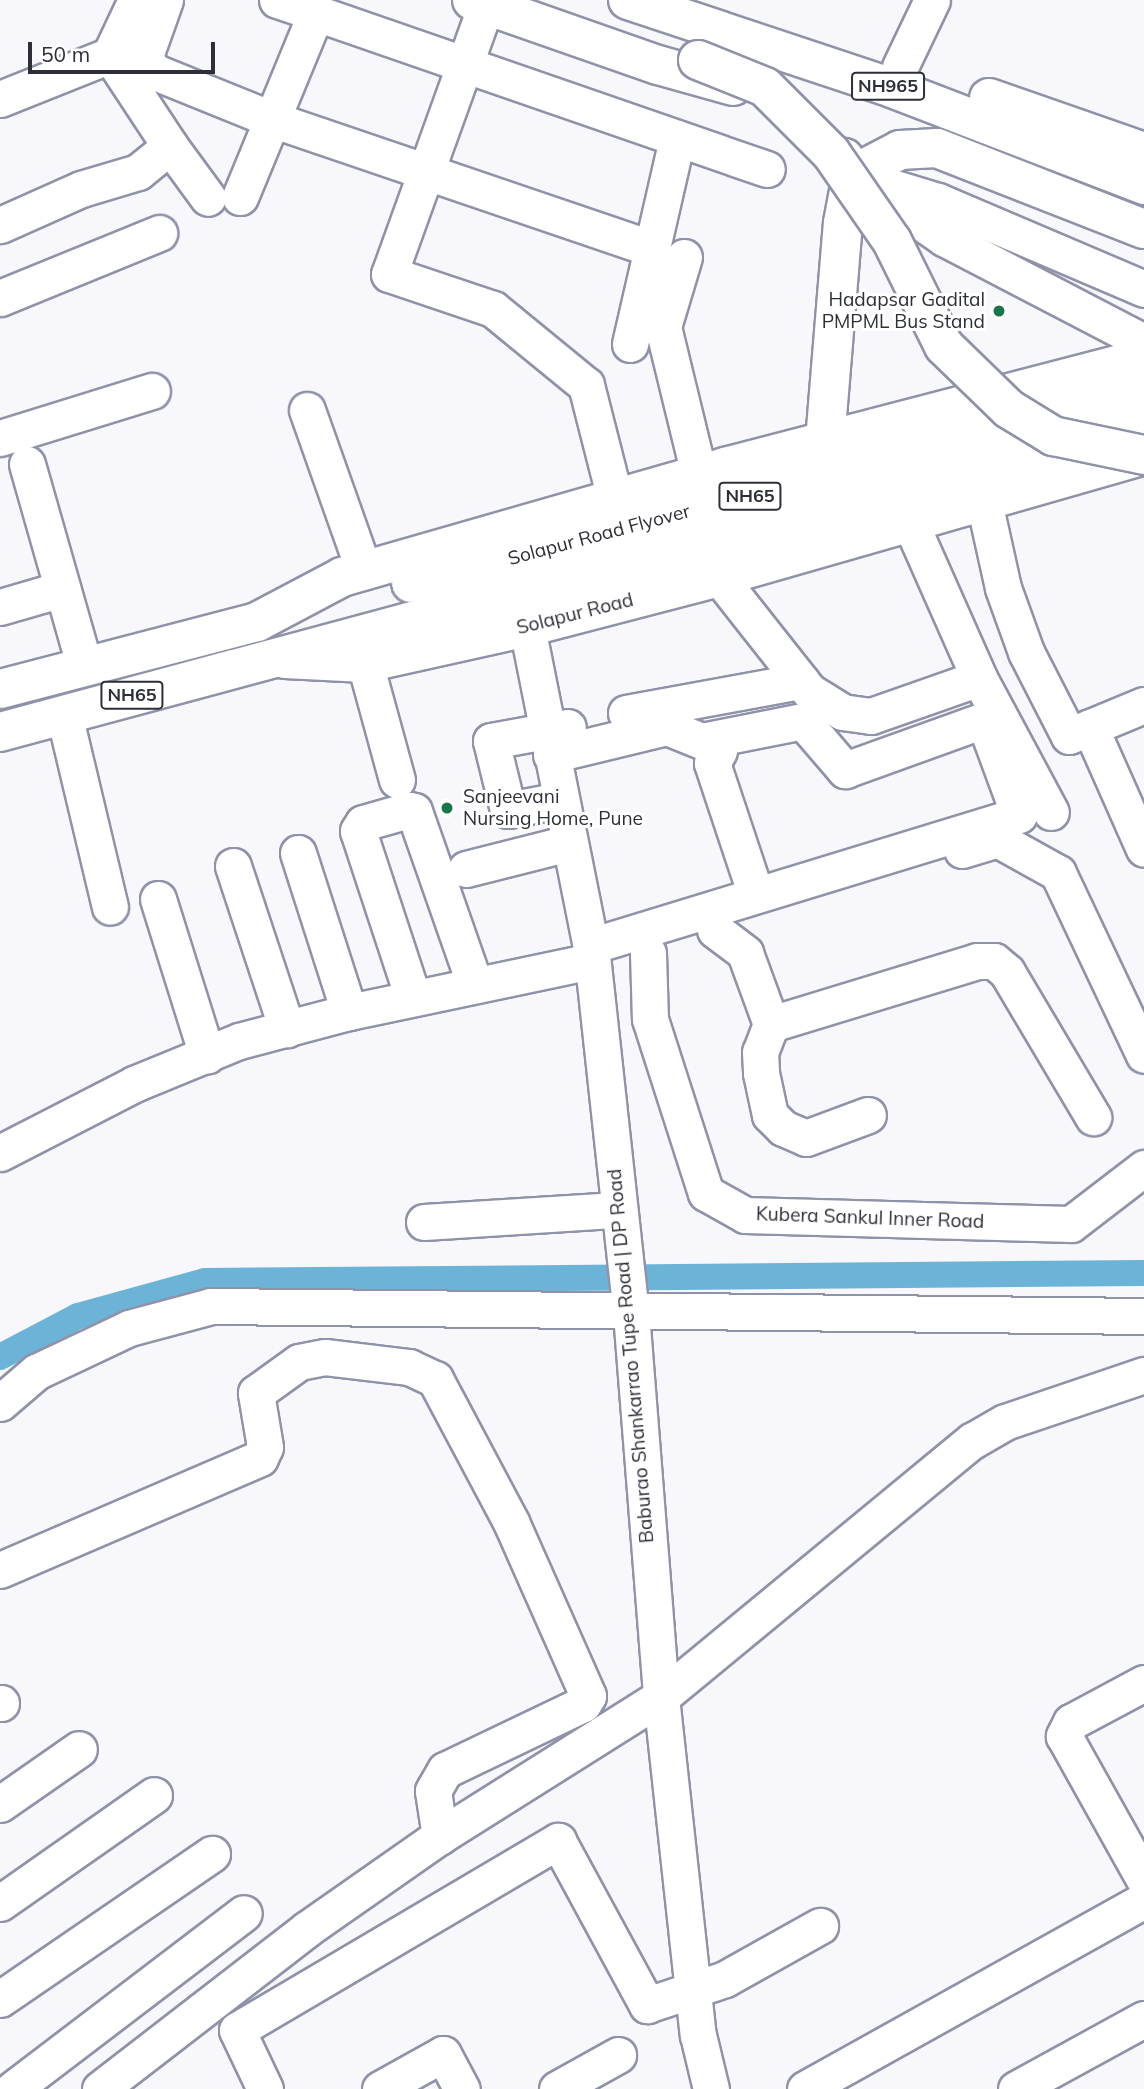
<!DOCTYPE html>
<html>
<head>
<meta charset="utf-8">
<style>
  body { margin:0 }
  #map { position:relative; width:1144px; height:2089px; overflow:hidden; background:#f7f7fc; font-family:Mulish,sans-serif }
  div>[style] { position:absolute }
  .canal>* { height:26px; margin:-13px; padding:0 13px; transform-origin:13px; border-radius:13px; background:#6cb4d7 }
  .roads { filter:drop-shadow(2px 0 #8f92a8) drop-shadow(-2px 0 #8f92a8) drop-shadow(0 2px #8f92a8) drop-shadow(0 -2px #8f92a8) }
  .minor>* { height:35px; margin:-17.5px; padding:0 17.5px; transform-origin:17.5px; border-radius:17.5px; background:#fff }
  .major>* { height:38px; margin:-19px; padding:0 19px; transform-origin:19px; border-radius:19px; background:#fff }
  .highway>* { height:38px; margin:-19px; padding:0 19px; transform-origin:19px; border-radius:19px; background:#fff }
  .bridges { filter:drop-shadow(2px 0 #8f92a8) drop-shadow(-2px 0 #8f92a8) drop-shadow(0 2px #8f92a8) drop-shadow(0 -2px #8f92a8) }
  .highway-bridge>* { height:38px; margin:-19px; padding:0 19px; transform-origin:19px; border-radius:19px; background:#fff }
  .dots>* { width:19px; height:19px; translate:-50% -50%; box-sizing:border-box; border:4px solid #fff; border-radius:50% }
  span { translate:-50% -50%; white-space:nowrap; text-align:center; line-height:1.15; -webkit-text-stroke:6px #fff; paint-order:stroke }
  .shield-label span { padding:2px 5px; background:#fff; border:2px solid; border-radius:5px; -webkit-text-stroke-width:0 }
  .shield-label { font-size:18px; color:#2d2f38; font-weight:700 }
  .poi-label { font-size:19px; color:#2d2f38 }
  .right { translate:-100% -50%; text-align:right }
  .left { translate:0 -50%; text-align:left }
  .street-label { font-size:19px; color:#2d2f38 }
  .scale { position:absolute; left:28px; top:42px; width:187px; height:32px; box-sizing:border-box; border:4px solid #2d2f38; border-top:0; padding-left:9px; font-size:21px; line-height:24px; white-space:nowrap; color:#2d2f38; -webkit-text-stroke:5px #fff; paint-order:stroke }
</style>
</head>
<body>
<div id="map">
  <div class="canal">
    <div style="left:0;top:1357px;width:88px;rotate:-27.7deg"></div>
    <div style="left:78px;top:1316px;width:132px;rotate:-15.4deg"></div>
    <div style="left:205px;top:1281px;width:939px;rotate:-0.49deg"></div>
  </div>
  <div class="roads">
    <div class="minor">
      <div style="left:165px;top:0;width:63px;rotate:109.6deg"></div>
      <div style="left:144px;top:59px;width:17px;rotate:50deg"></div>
      <div style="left:155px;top:72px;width:128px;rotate:22deg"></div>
      <div style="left:274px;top:120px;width:401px;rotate:18.8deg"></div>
      <div style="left:277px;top:0;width:41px;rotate:18.4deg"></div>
      <div style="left:486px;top:5px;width:286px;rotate:109.8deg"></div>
      <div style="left:389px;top:274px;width:110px;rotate:18.6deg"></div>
      <div style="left:493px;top:309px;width:120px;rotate:39.3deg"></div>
      <div style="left:586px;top:385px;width:118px;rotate:75.7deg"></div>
      <div style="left:110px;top:55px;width:61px;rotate:-64.7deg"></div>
      <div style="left:900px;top:67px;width:74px;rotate:-64.5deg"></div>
      <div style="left:0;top:99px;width:118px;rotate:-21.8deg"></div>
      <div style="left:110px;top:55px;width:109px;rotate:56.6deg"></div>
      <div style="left:170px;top:146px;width:41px;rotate:140.9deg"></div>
      <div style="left:138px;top:172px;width:59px;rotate:163.4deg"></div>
      <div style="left:81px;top:189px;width:89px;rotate:156deg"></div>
      <div style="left:170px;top:146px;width:64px;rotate:53.8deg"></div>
      <div style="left:852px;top:175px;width:112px;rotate:34.4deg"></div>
      <div style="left:944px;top:238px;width:225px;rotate:27.5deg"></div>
      <div style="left:885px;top:185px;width:55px;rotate:16.8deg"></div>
      <div style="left:938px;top:201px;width:224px;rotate:23.1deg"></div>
      <div style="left:240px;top:197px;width:199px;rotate:-67.6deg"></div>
      <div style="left:316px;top:13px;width:477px;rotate:19.1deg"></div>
      <div style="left:684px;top:257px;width:73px;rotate:106.7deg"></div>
      <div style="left:663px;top:327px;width:152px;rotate:76.3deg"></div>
      <div style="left:0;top:298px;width:172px;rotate:-22.2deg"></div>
      <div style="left:630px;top:344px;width:211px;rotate:-77.1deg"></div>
      <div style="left:307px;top:410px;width:171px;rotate:70.5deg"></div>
      <div style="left:0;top:438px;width:159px;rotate:-17.2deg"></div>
      <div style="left:27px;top:464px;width:211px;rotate:74.1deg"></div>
      <div style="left:984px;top:502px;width:88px;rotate:77.5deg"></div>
      <div style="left:1003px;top:588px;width:68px;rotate:70.2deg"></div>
      <div style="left:1026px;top:652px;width:94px;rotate:62.9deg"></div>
      <div style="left:1069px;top:736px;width:81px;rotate:-22.5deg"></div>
      <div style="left:910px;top:522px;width:171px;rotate:66.1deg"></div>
      <div style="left:979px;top:678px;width:152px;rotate:61.8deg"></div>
      <div style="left:719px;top:577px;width:145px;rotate:51.7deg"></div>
      <div style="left:809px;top:691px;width:39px;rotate:32deg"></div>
      <div style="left:842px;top:712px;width:29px;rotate:8deg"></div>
      <div style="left:871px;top:716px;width:114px;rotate:-19.4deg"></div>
      <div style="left:0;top:607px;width:65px;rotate:-16.2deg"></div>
      <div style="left:527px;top:627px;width:325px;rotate:78.7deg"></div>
      <div style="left:591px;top:946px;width:369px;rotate:83.8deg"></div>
      <div style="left:631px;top:1313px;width:385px;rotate:85.5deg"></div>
      <div style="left:661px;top:1697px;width:340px;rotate:83.8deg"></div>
      <div style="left:698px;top:2035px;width:56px;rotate:76.5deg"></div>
      <div style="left:365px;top:663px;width:121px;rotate:74.7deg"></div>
      <div style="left:626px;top:713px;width:178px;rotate:-10.4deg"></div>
      <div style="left:64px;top:714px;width:198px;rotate:76.6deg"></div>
      <div style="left:1090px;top:727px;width:133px;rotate:66.1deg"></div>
      <div style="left:719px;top:751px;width:14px;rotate:120deg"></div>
      <div style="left:712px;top:763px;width:139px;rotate:71.6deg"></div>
      <div style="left:551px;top:755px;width:119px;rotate:-13.6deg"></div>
      <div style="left:667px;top:727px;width:38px;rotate:22deg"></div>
      <div style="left:702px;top:741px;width:103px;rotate:-11.2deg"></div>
      <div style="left:803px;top:721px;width:65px;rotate:49.4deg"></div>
      <div style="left:845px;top:770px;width:148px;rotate:-19.8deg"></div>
      <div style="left:984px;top:720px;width:101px;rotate:69.8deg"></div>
      <div style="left:1019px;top:815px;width:448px;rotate:163deg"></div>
      <div style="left:560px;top:800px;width:53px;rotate:169.1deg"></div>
      <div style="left:508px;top:810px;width:71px;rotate:-103.8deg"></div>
      <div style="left:491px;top:741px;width:78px;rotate:-10.3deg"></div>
      <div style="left:962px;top:850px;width:37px;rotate:-17deg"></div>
      <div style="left:997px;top:839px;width:70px;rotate:29.1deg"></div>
      <div style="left:1058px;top:873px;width:201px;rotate:64.7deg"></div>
      <div style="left:298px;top:853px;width:167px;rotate:72.2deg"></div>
      <div style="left:233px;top:866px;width:172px;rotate:71.7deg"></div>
      <div style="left:466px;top:869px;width:106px;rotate:-14.2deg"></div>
      <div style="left:158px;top:899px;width:164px;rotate:72.6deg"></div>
      <div style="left:715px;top:930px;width:38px;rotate:37deg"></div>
      <div style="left:745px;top:953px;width:76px;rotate:69.9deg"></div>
      <div style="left:771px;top:1024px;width:215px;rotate:-17deg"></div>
      <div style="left:977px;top:961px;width:17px"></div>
      <div style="left:994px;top:961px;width:17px;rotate:40deg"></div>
      <div style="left:1007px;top:972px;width:169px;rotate:59.3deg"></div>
      <div style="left:648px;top:953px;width:66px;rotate:88.3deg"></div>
      <div style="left:650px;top:1019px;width:183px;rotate:72.2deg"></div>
      <div style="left:706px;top:1193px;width:45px;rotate:29.4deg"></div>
      <div style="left:745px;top:1215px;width:326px;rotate:1.6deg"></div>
      <div style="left:1071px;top:1224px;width:92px;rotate:-37.5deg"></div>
      <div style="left:413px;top:998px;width:176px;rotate:-108.2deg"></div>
      <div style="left:358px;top:831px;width:9px;rotate:-58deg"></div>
      <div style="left:363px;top:823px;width:48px;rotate:-15.8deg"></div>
      <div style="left:409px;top:810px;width:5px;rotate:11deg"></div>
      <div style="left:414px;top:811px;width:184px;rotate:70.7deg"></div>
      <div style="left:771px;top:1024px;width:30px;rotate:111deg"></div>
      <div style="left:760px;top:1052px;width:21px;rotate:87deg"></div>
      <div style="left:761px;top:1073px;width:43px;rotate:77.9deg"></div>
      <div style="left:770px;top:1115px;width:18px;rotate:45deg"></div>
      <div style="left:783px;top:1128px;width:25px;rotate:23deg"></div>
      <div style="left:806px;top:1138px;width:66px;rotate:-20.4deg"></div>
      <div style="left:0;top:1153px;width:151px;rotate:-27.2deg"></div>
      <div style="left:134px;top:1084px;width:113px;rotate:-22.3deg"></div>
      <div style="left:239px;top:1041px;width:114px;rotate:-14.8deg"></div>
      <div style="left:349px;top:1012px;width:248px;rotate:-11.9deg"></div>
      <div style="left:424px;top:1222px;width:193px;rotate:-3.6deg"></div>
      <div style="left:0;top:1403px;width:48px;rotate:-40.7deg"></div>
      <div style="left:36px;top:1372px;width:103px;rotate:-25.3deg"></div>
      <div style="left:129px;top:1328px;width:85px;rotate:-15deg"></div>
      <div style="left:211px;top:1306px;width:933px;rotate:0.61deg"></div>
      <div style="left:0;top:1570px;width:283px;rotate:-23.3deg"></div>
      <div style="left:260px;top:1458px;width:12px;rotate:-66deg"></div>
      <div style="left:265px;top:1447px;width:55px;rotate:-99.5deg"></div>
      <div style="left:256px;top:1393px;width:53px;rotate:-35.8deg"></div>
      <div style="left:299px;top:1362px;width:26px;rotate:-11deg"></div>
      <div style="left:325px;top:1357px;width:85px;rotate:6.8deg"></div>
      <div style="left:409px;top:1367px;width:29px;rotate:25deg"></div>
      <div style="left:435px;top:1379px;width:162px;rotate:62deg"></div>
      <div style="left:511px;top:1522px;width:190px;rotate:66.1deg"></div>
      <div style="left:588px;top:1696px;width:9px;rotate:122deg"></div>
      <div style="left:583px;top:1704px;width:153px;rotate:154.4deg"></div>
      <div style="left:445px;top:1770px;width:24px;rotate:120deg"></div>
      <div style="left:433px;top:1791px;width:46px;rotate:81.2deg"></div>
      <div style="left:1144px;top:1683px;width:83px;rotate:151.9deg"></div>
      <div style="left:1071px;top:1722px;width:16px;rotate:117deg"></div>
      <div style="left:1064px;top:1736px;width:164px;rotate:60.8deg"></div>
      <div style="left:0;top:1703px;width:1px"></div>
      <div style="left:0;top:1804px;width:96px;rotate:-34.8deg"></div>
      <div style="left:0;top:1903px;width:188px;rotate:-35deg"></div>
      <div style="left:0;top:1999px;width:257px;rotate:-34.4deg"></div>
      <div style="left:13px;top:2089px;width:290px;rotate:-37.3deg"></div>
      <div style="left:100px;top:2089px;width:262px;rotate:-37.7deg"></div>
      <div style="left:307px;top:1929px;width:162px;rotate:-35deg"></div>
      <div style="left:440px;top:1836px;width:261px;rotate:-32.2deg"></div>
      <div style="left:661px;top:1697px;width:403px;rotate:-39.5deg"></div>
      <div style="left:972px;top:1441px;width:38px;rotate:-30deg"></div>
      <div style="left:1005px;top:1422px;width:147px;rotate:-18.7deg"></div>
      <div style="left:265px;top:2089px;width:65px;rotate:-115.4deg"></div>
      <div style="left:237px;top:2030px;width:373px;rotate:-30.5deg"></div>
      <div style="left:558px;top:1841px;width:187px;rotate:61.5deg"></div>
      <div style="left:647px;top:2005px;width:82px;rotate:-18.4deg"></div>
      <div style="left:725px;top:1979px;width:109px;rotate:-29.2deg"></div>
      <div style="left:380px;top:2089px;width:72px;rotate:-29.1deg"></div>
      <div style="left:443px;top:2054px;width:40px;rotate:62deg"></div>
      <div style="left:557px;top:2089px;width:70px;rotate:-29.1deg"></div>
      <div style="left:805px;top:2089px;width:388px;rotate:-29.1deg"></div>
      <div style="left:1016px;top:2089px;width:146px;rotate:-28.7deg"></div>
    </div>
    <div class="major">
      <div style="left:285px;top:659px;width:80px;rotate:2.9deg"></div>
      <div style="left:365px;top:663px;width:166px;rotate:-12.5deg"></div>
      <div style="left:527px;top:627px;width:198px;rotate:-14.6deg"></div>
      <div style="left:719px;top:577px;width:442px;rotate:-16deg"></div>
    </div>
    <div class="highway">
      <div style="left:472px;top:0;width:197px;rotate:19.3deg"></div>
      <div style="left:658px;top:65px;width:78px;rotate:15.6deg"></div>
      <div style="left:628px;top:0;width:270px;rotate:18.4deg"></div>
      <div style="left:884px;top:85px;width:279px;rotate:21deg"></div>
      <div style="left:989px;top:98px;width:164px;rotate:19.2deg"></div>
      <div style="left:852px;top:175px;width:54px;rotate:-27.5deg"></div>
      <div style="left:900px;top:150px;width:37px;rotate:-3deg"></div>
      <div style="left:937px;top:148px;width:222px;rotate:21.4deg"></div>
      <div style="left:825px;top:441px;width:219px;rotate:-85.3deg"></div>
      <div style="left:843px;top:223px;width:49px;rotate:-79.4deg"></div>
      <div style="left:852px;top:175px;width:19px;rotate:-115deg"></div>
      <div style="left:411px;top:583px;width:757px;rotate:-14.53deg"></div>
      <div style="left:0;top:689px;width:266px;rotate:-14.6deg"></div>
      <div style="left:257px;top:622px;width:96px;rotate:-27.9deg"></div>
      <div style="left:342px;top:577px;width:398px;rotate:-16deg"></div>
      <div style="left:725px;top:467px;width:433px;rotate:-14.6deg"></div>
      <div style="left:0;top:732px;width:1185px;rotate:-15.07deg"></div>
    </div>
  </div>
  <div class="bridges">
    <div class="highway-bridge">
      <div style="left:698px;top:60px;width:72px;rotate:21.9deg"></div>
      <div style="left:765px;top:87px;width:93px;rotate:45deg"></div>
      <div style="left:831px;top:153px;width:107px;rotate:55.3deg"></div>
      <div style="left:892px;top:241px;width:117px;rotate:63.7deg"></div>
      <div style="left:944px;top:346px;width:91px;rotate:44.1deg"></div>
      <div style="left:1009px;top:409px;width:52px;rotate:31.5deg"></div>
      <div style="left:1053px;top:436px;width:93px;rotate:11.8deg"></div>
    </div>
  </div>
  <div class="dots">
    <div style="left:999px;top:311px;background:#17764c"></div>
    <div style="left:447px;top:808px;background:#17764c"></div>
  </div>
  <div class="shield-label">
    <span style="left:888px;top:86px">NH965</span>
    <span style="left:750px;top:496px">NH65</span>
    <span style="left:132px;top:695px">NH65</span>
  </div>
  <div class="poi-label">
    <span class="right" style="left:985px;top:311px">Hadapsar Gadital<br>PMPML Bus Stand</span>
    <span class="left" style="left:463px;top:808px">Sanjeevani<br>Nursing Home, Pune</span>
  </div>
  <div class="street-label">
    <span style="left:599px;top:535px;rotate:-15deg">Solapur Road Flyover</span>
    <span style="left:575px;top:614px;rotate:-14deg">Solapur Road</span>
    <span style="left:870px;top:1218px;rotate:2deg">Kubera Sankul Inner Road</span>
    <span style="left:631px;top:1356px;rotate:-95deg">Baburao Shankarrao Tupe Road | DP Road</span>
  </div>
  <div class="scale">50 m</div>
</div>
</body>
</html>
